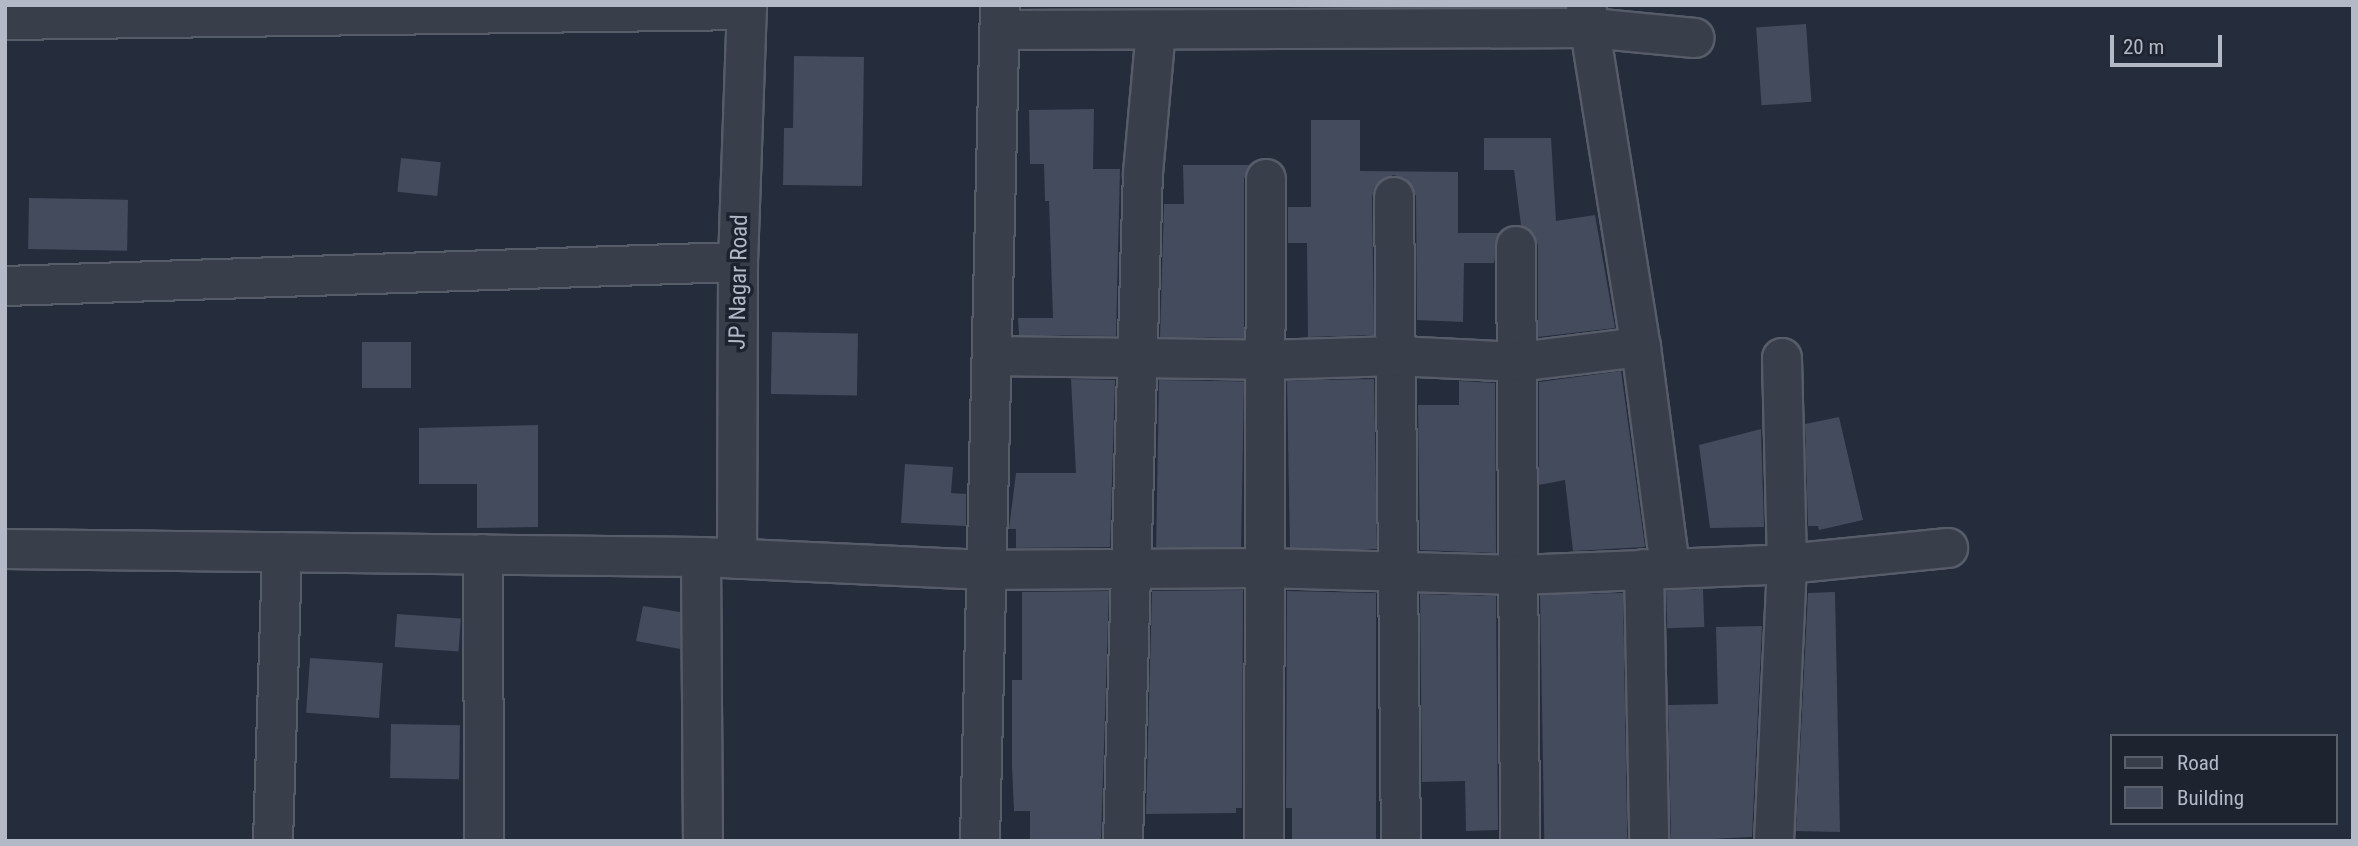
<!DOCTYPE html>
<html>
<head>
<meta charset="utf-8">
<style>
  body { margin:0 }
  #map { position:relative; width:2358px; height:846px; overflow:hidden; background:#252c3b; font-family:"Roboto Condensed",sans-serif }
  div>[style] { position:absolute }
  .building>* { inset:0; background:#444b5c; transform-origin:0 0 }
  .roads { filter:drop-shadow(2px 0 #575c69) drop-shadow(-2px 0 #575c69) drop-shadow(0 2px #575c69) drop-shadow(0 -2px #575c69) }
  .minor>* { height:38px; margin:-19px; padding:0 19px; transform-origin:19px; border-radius:19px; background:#393e4b }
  span { translate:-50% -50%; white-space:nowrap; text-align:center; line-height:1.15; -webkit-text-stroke:7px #1e2330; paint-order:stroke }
  .street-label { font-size:23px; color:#b4b9c7 }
  .frame { position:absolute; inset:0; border:7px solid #b4b9c7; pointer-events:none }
  .legend { position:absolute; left:2110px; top:734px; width:228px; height:91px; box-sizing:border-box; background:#1e2330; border:2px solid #5a5f6c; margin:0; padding:9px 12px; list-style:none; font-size:21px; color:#b4b9c7 }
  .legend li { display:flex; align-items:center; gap:14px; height:35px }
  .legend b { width:35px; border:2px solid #5a5f6c }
  .scale { position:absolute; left:2110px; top:35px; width:112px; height:32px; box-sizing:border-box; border:4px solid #b4b9c7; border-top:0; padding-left:9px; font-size:21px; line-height:24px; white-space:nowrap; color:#b4b9c7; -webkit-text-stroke:5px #1e2330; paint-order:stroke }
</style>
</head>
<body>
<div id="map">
  <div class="building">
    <div style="left:1806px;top:24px;width:78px;height:50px;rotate:86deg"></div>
    <div style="clip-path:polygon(794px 56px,864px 57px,862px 186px,783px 185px,784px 128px,793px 128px)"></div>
    <div style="clip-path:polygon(1094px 109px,1093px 169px,1120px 169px,1116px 336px,1019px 335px,1018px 318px,1053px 318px,1049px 201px,1045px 201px,1044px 164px,1030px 164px,1029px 110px)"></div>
    <div style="clip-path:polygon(1311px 120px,1360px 120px,1360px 171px,1458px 172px,1458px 233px,1499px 233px,1494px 263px,1464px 263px,1463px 322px,1417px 320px,1416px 196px,1405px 178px,1393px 175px,1375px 186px,1372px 197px,1374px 335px,1308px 337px,1307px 243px,1288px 243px,1288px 207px,1311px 207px)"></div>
    <div style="clip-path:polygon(1484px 138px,1551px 138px,1556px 221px,1595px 215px,1615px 328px,1538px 337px,1538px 245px,1534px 234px,1521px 225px,1514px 170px,1484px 170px)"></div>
    <div style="left:401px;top:158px;width:40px;height:34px;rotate:6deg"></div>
    <div style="clip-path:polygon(1183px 165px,1250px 165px,1244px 179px,1244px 338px,1160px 337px,1164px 204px,1184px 204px)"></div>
    <div style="left:29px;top:198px;width:99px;height:51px;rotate:1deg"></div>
    <div style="left:772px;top:332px;width:86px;height:62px;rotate:1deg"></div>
    <div style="left:362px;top:342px;width:49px;height:46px"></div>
    <div style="clip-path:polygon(1621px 371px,1645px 547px,1573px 551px,1565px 480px,1539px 485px,1539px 382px)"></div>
    <div style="clip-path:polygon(1071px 379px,1115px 380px,1110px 547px,1016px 548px,1016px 529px,1009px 529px,1016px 473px,1076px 473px)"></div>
    <div style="left:1374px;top:379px;width:170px;height:87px;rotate:89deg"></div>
    <div style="left:1159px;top:380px;width:85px;height:167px;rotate:1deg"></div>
    <div style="clip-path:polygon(1459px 381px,1495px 383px,1496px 553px,1420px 550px,1418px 405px,1459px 405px)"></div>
    <div style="clip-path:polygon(1839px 417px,1863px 520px,1819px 530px,1818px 526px,1808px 526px,1805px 424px)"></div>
    <div style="clip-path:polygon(538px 425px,538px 527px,477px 528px,477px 484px,419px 484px,419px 428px)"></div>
    <div style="clip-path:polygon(1761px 429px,1764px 527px,1710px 528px,1699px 445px)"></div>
    <div style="clip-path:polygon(905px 464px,953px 467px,951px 493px,966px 494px,966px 526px,901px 523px)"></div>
    <div style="left:1703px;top:589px;width:38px;height:37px;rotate:88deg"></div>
    <div style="clip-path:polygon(1243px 590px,1242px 808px,1236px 808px,1236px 813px,1146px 814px,1152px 591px)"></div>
    <div style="clip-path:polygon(1109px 591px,1101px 840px,1030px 841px,1030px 811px,1014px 811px,1012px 767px,1012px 680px,1022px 680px,1022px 592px)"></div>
    <div style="clip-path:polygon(1287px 591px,1376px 593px,1376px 841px,1292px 841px,1292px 808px,1286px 808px)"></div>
    <div style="clip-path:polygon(1835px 592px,1840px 832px,1796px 831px,1808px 593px)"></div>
    <div style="left:1623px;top:593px;width:248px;height:83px;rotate:89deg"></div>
    <div style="clip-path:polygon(1420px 594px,1496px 596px,1498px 830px,1466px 831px,1465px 781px,1422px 782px)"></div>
    <div style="clip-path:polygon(643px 606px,680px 612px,680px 649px,636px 641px)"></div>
    <div style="left:397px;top:614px;width:64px;height:33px;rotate:4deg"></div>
    <div style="clip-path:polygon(1762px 626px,1752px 837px,1671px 841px,1668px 705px,1718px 704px,1716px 627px)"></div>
    <div style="left:310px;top:658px;width:73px;height:55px;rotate:4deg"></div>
    <div style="left:391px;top:724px;width:69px;height:54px;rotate:1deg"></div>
  </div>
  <div class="roads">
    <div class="minor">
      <div style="left:1586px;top:5px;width:346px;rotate:80.9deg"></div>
      <div style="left:1641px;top:347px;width:222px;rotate:82.5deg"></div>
      <div style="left:5px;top:20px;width:742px;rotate:-0.77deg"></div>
      <div style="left:1000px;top:30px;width:591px;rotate:-0.19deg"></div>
      <div style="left:1591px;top:28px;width:104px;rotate:5.5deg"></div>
      <div style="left:1394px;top:197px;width:644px;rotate:89.38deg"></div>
      <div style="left:1516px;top:246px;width:595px;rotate:89.61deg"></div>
      <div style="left:5px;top:286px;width:733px;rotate:-1.88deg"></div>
      <div style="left:992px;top:356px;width:273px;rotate:0.8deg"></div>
      <div style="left:1265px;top:360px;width:131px;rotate:-1.7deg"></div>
      <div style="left:1396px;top:356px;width:122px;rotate:2.8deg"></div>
      <div style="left:1518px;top:362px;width:124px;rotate:-7deg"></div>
      <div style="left:5px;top:549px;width:696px;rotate:0.66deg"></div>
      <div style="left:701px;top:557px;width:285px;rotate:2.6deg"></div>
      <div style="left:986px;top:570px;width:277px;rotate:-0.4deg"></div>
      <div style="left:1263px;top:568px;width:255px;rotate:1.6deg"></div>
      <div style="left:1518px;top:575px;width:269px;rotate:-2.3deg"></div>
      <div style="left:1787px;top:564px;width:162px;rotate:-5.7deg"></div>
      <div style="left:483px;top:554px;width:287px;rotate:89.8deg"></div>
      <div style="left:701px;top:557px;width:284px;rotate:89.6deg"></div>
      <div style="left:737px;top:559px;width:297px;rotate:-89.8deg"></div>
      <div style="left:738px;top:262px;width:257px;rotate:-88deg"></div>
      <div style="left:1644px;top:569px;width:272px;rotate:88.9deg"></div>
      <div style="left:273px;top:841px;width:289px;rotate:-88.2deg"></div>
      <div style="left:980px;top:841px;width:836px;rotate:-88.63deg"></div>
      <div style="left:1123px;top:841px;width:668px;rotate:-88.29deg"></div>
      <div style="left:1143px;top:173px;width:144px;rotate:-84.8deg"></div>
      <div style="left:1264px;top:841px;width:662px;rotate:-89.83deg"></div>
      <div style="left:1774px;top:841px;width:277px;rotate:-87.3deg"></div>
      <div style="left:1787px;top:564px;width:206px;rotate:-91.4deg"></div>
    </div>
  </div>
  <div class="street-label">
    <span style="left:739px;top:282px;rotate:-89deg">JP Nagar Road</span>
  </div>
  <div class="frame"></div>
  <ul class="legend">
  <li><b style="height:9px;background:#393e4b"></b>Road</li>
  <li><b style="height:19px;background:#444b5c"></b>Building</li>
  </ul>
  <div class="scale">20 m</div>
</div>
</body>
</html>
